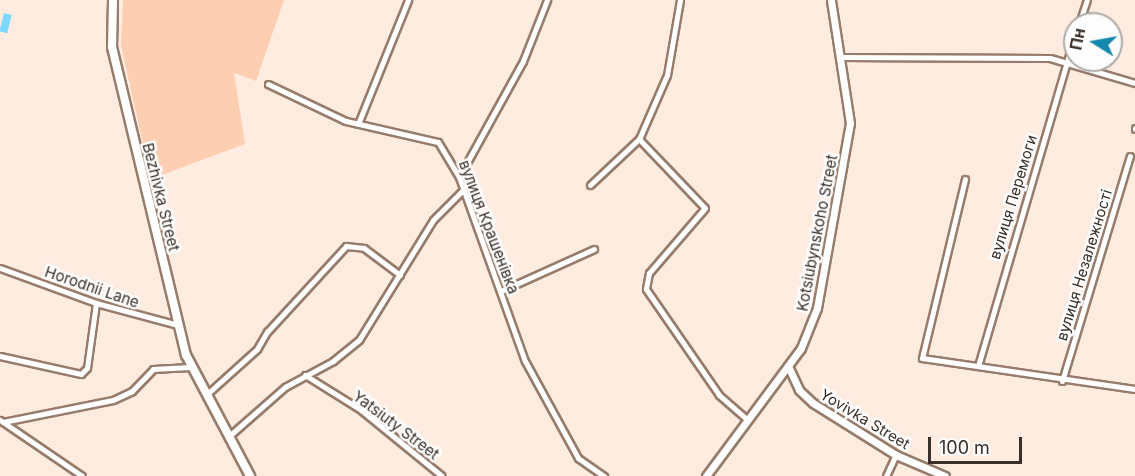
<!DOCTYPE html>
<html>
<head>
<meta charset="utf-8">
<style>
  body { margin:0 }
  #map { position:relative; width:1135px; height:476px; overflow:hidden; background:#feece1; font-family:Inter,sans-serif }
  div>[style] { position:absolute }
  .green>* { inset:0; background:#fdceb1 }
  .building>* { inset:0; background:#7dd8fe; transform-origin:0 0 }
  .roads { filter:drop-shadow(2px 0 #977c6b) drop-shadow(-2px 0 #977c6b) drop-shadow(0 2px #977c6b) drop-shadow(0 -2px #977c6b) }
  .minor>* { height:5px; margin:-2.5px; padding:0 2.5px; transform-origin:2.5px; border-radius:2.5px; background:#fff }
  .tertiary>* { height:7px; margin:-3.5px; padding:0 3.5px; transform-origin:3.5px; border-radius:3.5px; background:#fff }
  .secondary>* { height:8px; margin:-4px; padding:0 4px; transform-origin:4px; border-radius:4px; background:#fff }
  span { translate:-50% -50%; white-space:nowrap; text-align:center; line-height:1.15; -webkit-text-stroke:5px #fdfdfd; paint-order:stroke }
  .street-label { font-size:15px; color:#3a2f28 }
  .north { position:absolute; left:1063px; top:12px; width:60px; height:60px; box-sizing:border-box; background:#fdfdfd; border:2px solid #afaba8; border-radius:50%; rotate:281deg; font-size:16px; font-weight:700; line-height:24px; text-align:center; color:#3a2f28 }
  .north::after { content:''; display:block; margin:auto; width:21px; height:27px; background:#1587ad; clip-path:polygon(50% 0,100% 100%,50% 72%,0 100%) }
  .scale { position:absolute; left:928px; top:437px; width:94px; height:27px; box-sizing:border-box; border:3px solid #3a2f28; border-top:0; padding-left:8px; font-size:18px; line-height:21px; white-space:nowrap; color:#3a2f28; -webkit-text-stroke:4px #fdfdfd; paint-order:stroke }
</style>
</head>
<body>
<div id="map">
  <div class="green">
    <div style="clip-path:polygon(123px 0,284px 0,256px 81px,234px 73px,245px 144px,151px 179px,121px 46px)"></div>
  </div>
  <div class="building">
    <div style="left:4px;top:13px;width:8px;height:19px;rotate:14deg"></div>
  </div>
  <div class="roads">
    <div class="minor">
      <div style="left:680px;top:0;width:76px;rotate:99.8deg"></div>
      <div style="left:667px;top:75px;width:70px;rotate:113.6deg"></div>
      <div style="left:639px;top:139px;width:95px;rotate:46.3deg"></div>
      <div style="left:705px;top:208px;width:86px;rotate:130.7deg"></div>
      <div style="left:649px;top:273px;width:16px;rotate:101deg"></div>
      <div style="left:646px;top:289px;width:129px;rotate:55.4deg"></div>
      <div style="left:719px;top:395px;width:38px;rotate:41deg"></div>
      <div style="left:1079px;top:24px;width:25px;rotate:-72deg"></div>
      <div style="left:839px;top:57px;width:211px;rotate:0.3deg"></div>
      <div style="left:1050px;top:58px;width:89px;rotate:16.4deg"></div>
      <div style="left:268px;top:84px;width:86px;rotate:25.4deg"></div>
      <div style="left:346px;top:121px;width:94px;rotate:12.9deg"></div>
      <div style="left:438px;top:142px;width:41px;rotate:59deg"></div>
      <div style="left:459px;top:177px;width:195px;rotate:70.3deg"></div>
      <div style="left:525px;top:361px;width:111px;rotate:61.3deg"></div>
      <div style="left:578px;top:458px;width:32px;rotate:35deg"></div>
      <div style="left:358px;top:124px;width:134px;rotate:-68deg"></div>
      <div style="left:1135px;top:129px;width:1px;rotate:-90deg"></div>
      <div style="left:459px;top:177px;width:132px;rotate:-61.1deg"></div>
      <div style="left:523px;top:61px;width:66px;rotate:-68.5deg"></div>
      <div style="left:965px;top:179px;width:184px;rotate:103.5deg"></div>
      <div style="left:922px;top:358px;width:215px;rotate:8.3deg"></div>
      <div style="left:590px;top:185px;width:67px;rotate:-43.2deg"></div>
      <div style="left:0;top:268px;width:102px;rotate:20deg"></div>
      <div style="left:96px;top:303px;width:85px;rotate:15deg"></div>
      <div style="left:501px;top:291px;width:102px;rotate:-24.3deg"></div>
      <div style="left:0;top:356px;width:83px;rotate:12.5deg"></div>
      <div style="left:81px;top:374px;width:8px;rotate:-45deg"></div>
      <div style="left:87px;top:368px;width:66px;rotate:-82.1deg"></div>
      <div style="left:978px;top:366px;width:345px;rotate:-73.7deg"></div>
      <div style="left:305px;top:375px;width:66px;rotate:32deg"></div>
      <div style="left:361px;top:410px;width:104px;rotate:39.2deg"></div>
      <div style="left:1062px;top:381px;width:235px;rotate:-73.2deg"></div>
      <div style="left:206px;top:395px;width:69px;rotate:-42deg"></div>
      <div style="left:257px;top:349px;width:20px;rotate:-60deg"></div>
      <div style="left:267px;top:332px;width:117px;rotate:-47.4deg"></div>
      <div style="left:346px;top:246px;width:18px;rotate:6deg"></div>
      <div style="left:364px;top:248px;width:45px;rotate:36.9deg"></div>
      <div style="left:0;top:420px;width:99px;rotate:34.3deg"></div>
      <div style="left:3px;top:422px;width:112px;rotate:-11.3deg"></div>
      <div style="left:113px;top:400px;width:21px;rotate:-25deg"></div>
      <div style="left:132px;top:391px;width:30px;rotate:-46deg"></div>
      <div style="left:153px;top:369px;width:37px;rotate:-3deg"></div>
      <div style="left:228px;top:437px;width:76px;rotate:-41.3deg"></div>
      <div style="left:285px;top:387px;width:55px;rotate:-28.4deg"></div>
      <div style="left:333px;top:361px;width:33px;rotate:-39deg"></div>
      <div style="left:359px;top:340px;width:141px;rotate:-58.3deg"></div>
      <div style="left:433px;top:220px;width:42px;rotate:-45deg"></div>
      <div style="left:886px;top:476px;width:23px;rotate:-65deg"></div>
    </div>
    <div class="tertiary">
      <div style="left:788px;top:366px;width:26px;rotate:65deg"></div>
      <div style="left:799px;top:390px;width:19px;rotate:43deg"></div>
      <div style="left:813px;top:403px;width:98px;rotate:32.1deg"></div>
      <div style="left:896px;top:455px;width:53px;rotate:23.2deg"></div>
      <div style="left:706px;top:476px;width:159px;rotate:-53.4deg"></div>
      <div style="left:801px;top:348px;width:43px;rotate:-68.2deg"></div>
      <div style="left:817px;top:308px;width:188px;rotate:-79.9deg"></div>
      <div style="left:850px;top:123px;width:124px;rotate:-98.8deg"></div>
    </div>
    <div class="secondary">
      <div style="left:113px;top:0;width:47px;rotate:91.2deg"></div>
      <div style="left:112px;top:47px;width:317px;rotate:76.5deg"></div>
      <div style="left:186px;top:355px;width:137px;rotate:62.1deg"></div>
    </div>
  </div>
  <div class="street-label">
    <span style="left:161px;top:197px;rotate:76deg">Bezhivka Street</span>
    <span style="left:1013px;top:197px;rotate:-73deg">вулиця Перемоги</span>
    <span style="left:489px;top:227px;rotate:69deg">вулиця Крашенівка</span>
    <span style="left:817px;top:233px;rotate:-79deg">Kotsiubynskoho Street</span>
    <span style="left:1084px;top:265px;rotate:-73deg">вулиця Незалежності</span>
    <span style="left:92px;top:287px;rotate:19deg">Horodnii Lane</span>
    <span style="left:865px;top:419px;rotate:31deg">Yovivka Street</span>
    <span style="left:396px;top:425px;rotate:37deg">Yatsiuty Street</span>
  </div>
  <div class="north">Пн</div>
  <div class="scale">100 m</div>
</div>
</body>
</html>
